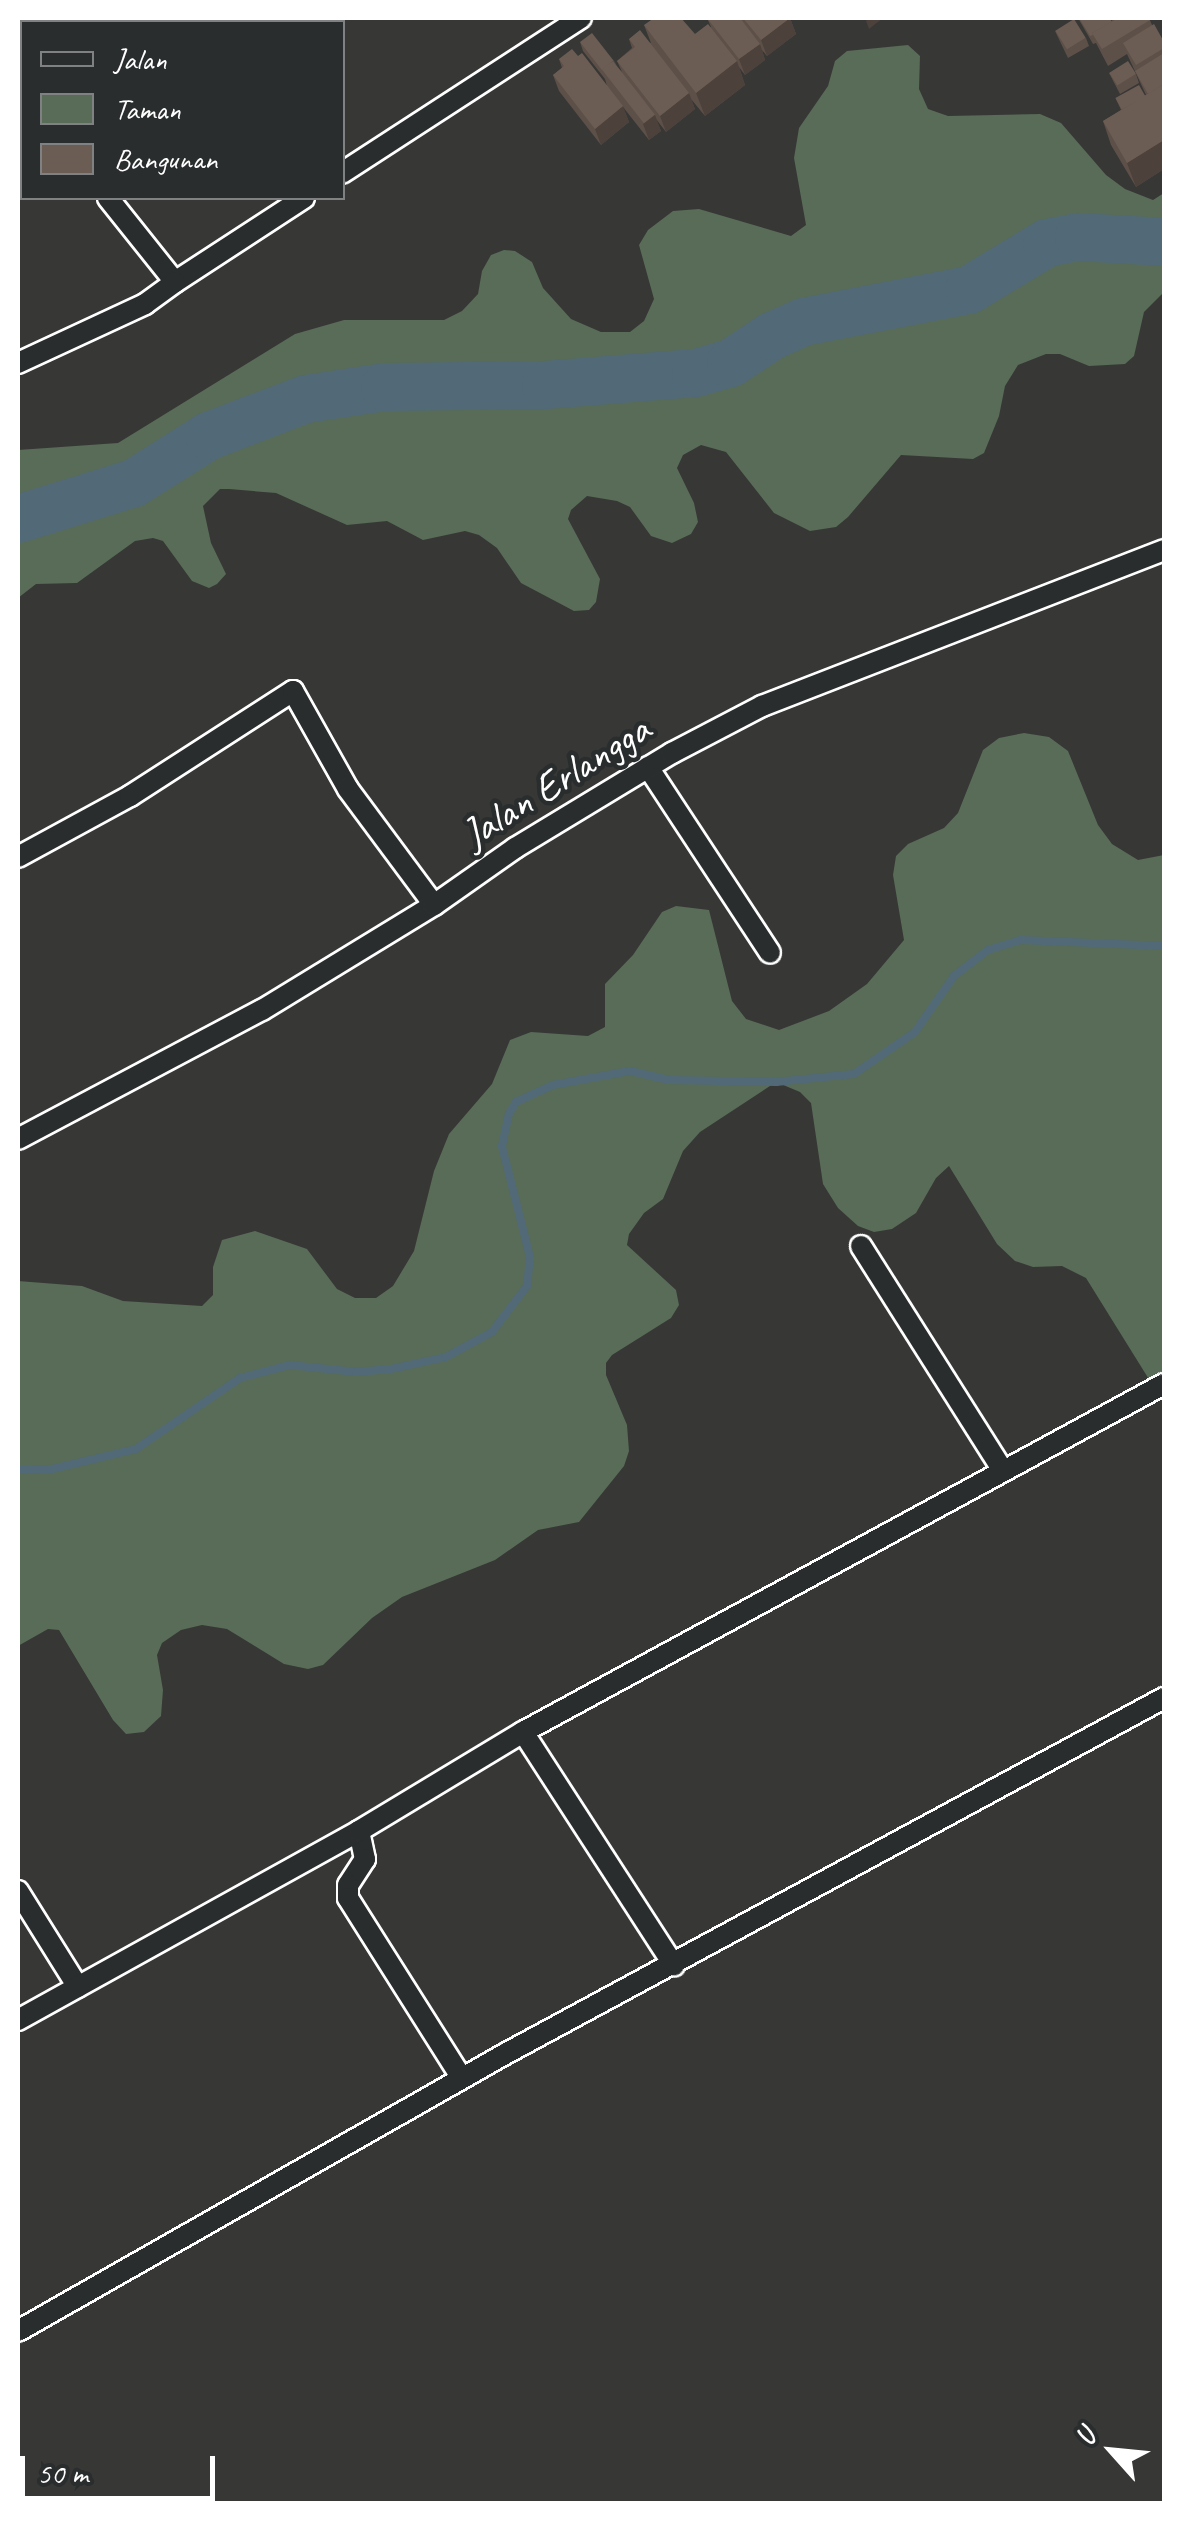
<!DOCTYPE html>
<html>
<head>
<meta charset="utf-8">
<style>
  body { margin:0 }
  #map { position:relative; width:1182px; height:2521px; overflow:hidden; background:#373736; font-family:Caveat,sans-serif }
  div>[style] { position:absolute }
  .green>* { inset:0; background:#586c57 }
  .stream>* { height:8px; margin:-4px; padding:0 4px; transform-origin:4px; border-radius:4px; background:#526a77 }
  .river>* { height:48px; margin:-24px; padding:0 24px; transform-origin:24px; border-radius:24px; background:#526a77 }
  .roads { filter:drop-shadow(2px 0 #fff) drop-shadow(-2px 0 #fff) drop-shadow(0 2px #fff) drop-shadow(0 -2px #fff) }
  .street>* { height:20px; margin:-10px; padding:0 10px; transform-origin:10px; border-radius:10px; background:#2a2d2e }
  .wall>* { inset:0; background:#5d5048 }
  .shaded-wall>* { inset:0; background:#4c413b }
  .building>* { inset:0; background:#6c5d54; transform-origin:0 0 }
  span { translate:-50% -50%; white-space:nowrap; text-align:center; line-height:1.15; -webkit-text-stroke:9px #2a2d2e; paint-order:stroke }
  .street-label { font-size:42px; color:#fff }
  .frame { position:absolute; inset:0; border:20px solid #fff; pointer-events:none }
  .legend { position:absolute; left:20px; top:20px; width:325px; height:180px; box-sizing:border-box; background:#2a2d2e; border:2px solid #7f8182; margin:0; padding:12px 18px; list-style:none; font-size:30px; color:#fff }
  .legend li { display:flex; align-items:center; gap:20px; height:50px }
  .legend b { width:50px; border:2px solid #7f8182 }
  .north { position:absolute; left:1062px; top:2401px; width:100px; height:100px; -webkit-text-stroke:8px #2a2d2e; paint-order:stroke; rotate:297deg; font-size:28px; font-weight:700; line-height:40px; text-align:center; color:#fff }
  .north::after { content:''; display:block; margin:auto; width:35px; height:45px; background:#fff; clip-path:polygon(50% 0,100% 100%,50% 72%,0 100%) }
  .scale { position:absolute; left:20px; top:2456px; width:195px; height:45px; box-sizing:border-box; border:5px solid #fff; border-top:0; padding-left:12px; font-size:30px; line-height:35px; white-space:nowrap; color:#fff; -webkit-text-stroke:8px #2a2d2e; paint-order:stroke }
</style>
</head>
<body>
<div id="map">
  <div class="green">
    <div style="clip-path:polygon(908px 45px,920px 56px,919px 89px,928px 109px,948px 116px,1040px 114px,1061px 123px,1106px 175px,1125px 189px,1153px 200px,1164px 193px,1164px 292px,1144px 312px,1134px 356px,1125px 364px,1089px 366px,1060px 354px,1046px 354px,1018px 365px,1005px 386px,999px 416px,984px 453px,973px 459px,901px 455px,848px 517px,836px 527px,810px 531px,774px 513px,726px 452px,701px 445px,683px 455px,677px 468px,694px 503px,698px 522px,691px 534px,672px 543px,651px 536px,630px 507px,617px 501px,587px 496px,571px 510px,568px 519px,600px 579px,596px 602px,589px 610px,574px 611px,521px 583px,497px 548px,479px 535px,465px 531px,423px 540px,387px 521px,347px 525px,276px 493px,229px 489px,220px 489px,203px 506px,211px 543px,226px 574px,217px 584px,209px 588px,192px 581px,163px 541px,153px 538px,135px 541px,77px 583px,36px 584px,18px 598px,18px 450px,118px 443px,295px 334px,344px 320px,444px 320px,462px 311px,478px 294px,482px 271px,491px 255px,504px 250px,515px 251px,532px 262px,543px 288px,571px 319px,601px 332px,630px 332px,644px 321px,654px 299px,639px 245px,648px 230px,673px 211px,699px 209px,791px 236px,806px 225px,794px 158px,799px 128px,828px 86px,835px 61px,847px 51px)"></div>
    <div style="clip-path:polygon(1024px 733px,1049px 737px,1068px 751px,1098px 825px,1112px 844px,1138px 860px,1164px 855px,1164px 1384px,1155px 1389px,1086px 1278px,1062px 1266px,1033px 1267px,1015px 1261px,997px 1244px,949px 1166px,936px 1178px,916px 1213px,892px 1229px,874px 1232px,858px 1226px,838px 1208px,823px 1184px,811px 1103px,800px 1092px,776px 1082px,700px 1132px,683px 1151px,663px 1199px,644px 1213px,629px 1234px,627px 1245px,676px 1290px,679px 1305px,671px 1318px,612px 1355px,606px 1363px,606px 1375px,627px 1425px,629px 1451px,624px 1466px,579px 1522px,538px 1530px,495px 1560px,402px 1597px,372px 1618px,323px 1665px,308px 1669px,284px 1664px,227px 1629px,202px 1625px,181px 1630px,162px 1643px,157px 1655px,163px 1690px,161px 1716px,144px 1732px,126px 1734px,113px 1720px,59px 1630px,48px 1629px,18px 1646px,18px 1281px,82px 1286px,123px 1301px,202px 1306px,213px 1295px,213px 1267px,222px 1240px,255px 1231px,307px 1249px,337px 1289px,355px 1298px,376px 1298px,393px 1286px,414px 1251px,434px 1171px,449px 1134px,492px 1084px,510px 1040px,531px 1032px,588px 1036px,605px 1027px,605px 984px,633px 955px,662px 912px,676px 906px,709px 910px,732px 1001px,746px 1019px,779px 1030px,829px 1011px,867px 984px,904px 940px,893px 875px,896px 856px,908px 844px,944px 828px,958px 813px,983px 750px,999px 738px)"></div>
  </div>
  <div class="stream">
    <div style="left:18px;top:1469px;width:30px;rotate:2deg"></div>
    <div style="left:48px;top:1470px;width:90px;rotate:-13.4deg"></div>
    <div style="left:136px;top:1449px;width:126px;rotate:-34.3deg"></div>
    <div style="left:240px;top:1378px;width:52px;rotate:-14.6deg"></div>
    <div style="left:290px;top:1365px;width:66px;rotate:6.1deg"></div>
    <div style="left:356px;top:1372px;width:35px;rotate:-5deg"></div>
    <div style="left:391px;top:1369px;width:56px;rotate:-12.3deg"></div>
    <div style="left:446px;top:1357px;width:52px;rotate:-28.5deg"></div>
    <div style="left:492px;top:1332px;width:58px;rotate:-52.7deg"></div>
    <div style="left:527px;top:1286px;width:29px;rotate:-84deg"></div>
    <div style="left:530px;top:1257px;width:114px;rotate:-104.2deg"></div>
    <div style="left:502px;top:1146px;width:33px;rotate:-78deg"></div>
    <div style="left:509px;top:1114px;width:14px;rotate:-60deg"></div>
    <div style="left:516px;top:1102px;width:41px;rotate:-24.7deg"></div>
    <div style="left:553px;top:1085px;width:78px;rotate:-10.3deg"></div>
    <div style="left:630px;top:1071px;width:40px;rotate:13deg"></div>
    <div style="left:669px;top:1080px;width:107px;rotate:1.1deg"></div>
    <div style="left:776px;top:1082px;width:78px;rotate:-5.9deg"></div>
    <div style="left:854px;top:1074px;width:74px;rotate:-34.5deg"></div>
    <div style="left:915px;top:1032px;width:68px;rotate:-55.1deg"></div>
    <div style="left:954px;top:976px;width:43px;rotate:-37.4deg"></div>
    <div style="left:988px;top:950px;width:34px;rotate:-17deg"></div>
    <div style="left:1021px;top:940px;width:143px;rotate:2.4deg"></div>
  </div>
  <div class="river">
    <div style="left:18px;top:519px;width:121px;rotate:-17.2deg"></div>
    <div style="left:134px;top:483px;width:89px;rotate:-32.1deg"></div>
    <div style="left:209px;top:436px;width:104px;rotate:-20.9deg"></div>
    <div style="left:306px;top:399px;width:80px;rotate:-8.6deg"></div>
    <div style="left:385px;top:387px;width:161px;rotate:-0.7deg"></div>
    <div style="left:546px;top:385px;width:150px;rotate:-4.6deg"></div>
    <div style="left:696px;top:373px;width:36px;rotate:-16deg"></div>
    <div style="left:731px;top:363px;width:49px;rotate:-33.4deg"></div>
    <div style="left:772px;top:336px;width:34px;rotate:-24deg"></div>
    <div style="left:803px;top:322px;width:169px;rotate:-10.9deg"></div>
    <div style="left:969px;top:290px;width:91px;rotate:-31.1deg"></div>
    <div style="left:1047px;top:243px;width:33px;rotate:-11deg"></div>
    <div style="left:1079px;top:237px;width:85px;rotate:3.4deg"></div>
  </div>
  <div class="roads">
    <div class="street">
      <div style="left:18px;top:81px;width:7px;rotate:56deg"></div>
      <div style="left:342px;top:173px;width:285px;rotate:-33deg"></div>
      <div style="left:108px;top:198px;width:107px;rotate:51.4deg"></div>
      <div style="left:175px;top:282px;width:154px;rotate:-33.1deg"></div>
      <div style="left:18px;top:363px;width:140px;rotate:-24.9deg"></div>
      <div style="left:145px;top:304px;width:37px;rotate:-36deg"></div>
      <div style="left:648px;top:767px;width:222px;rotate:56.7deg"></div>
      <div style="left:18px;top:857px;width:128px;rotate:-28.6deg"></div>
      <div style="left:130px;top:796px;width:194px;rotate:-32.8deg"></div>
      <div style="left:293px;top:691px;width:112px;rotate:60.7deg"></div>
      <div style="left:348px;top:789px;width:144px;rotate:53.4deg"></div>
      <div style="left:18px;top:1139px;width:276px;rotate:-27.9deg"></div>
      <div style="left:262px;top:1010px;width:202px;rotate:-31.4deg"></div>
      <div style="left:434px;top:905px;width:99px;rotate:-35.1deg"></div>
      <div style="left:515px;top:848px;width:184px;rotate:-31.2deg"></div>
      <div style="left:672px;top:753px;width:102px;rotate:-27.6deg"></div>
      <div style="left:762px;top:706px;width:431px;rotate:-21.2deg"></div>
      <div style="left:861px;top:1246px;width:264px;rotate:57.7deg"></div>
      <div style="left:523px;top:1732px;width:278px;rotate:57.1deg"></div>
      <div style="left:359px;top:1831px;width:29px;rotate:78deg"></div>
      <div style="left:365px;top:1859px;width:31px;rotate:123deg"></div>
      <div style="left:348px;top:1885px;width:13px;rotate:90deg"></div>
      <div style="left:348px;top:1898px;width:213px;rotate:57.7deg"></div>
      <div style="left:18px;top:1891px;width:113px;rotate:58deg"></div>
      <div style="left:18px;top:2020px;width:390px;rotate:-29deg"></div>
      <div style="left:359px;top:1831px;width:192px;rotate:-31.1deg"></div>
      <div style="left:523px;top:1732px;width:729px;rotate:-28.5deg"></div>
      <div style="left:18px;top:2331px;width:560px;rotate:-29.63deg"></div>
      <div style="left:505px;top:2054px;width:749px;rotate:-28.38deg"></div>
    </div>
  </div>
  <div class="wall">
    <div style="clip-path:polygon(707px 18px,790px 18px,796px 34px,767px 56px,762px 50px,765px 60px,745px 75px,739px 67px,745px 85px,705px 116px,691px 99px,695px 109px,666px 132px,656px 119px,661px 131px,649px 140px,623px 107px,629px 122px,601px 145px,559px 91px,553px 75px,562px 68px,559px 59px,578px 56px,607px 86px,605px 79px,583px 51px,580px 42px,618px 68px,622px 72px,617px 61px,632px 48px,629px 39px,651px 43px,644px 25px,695px 34px,711px 27px)"></div>
    <div style="clip-path:polygon(1078px 18px,1109px 18px,1112px 22px,1111px 18px,1149px 18px,1152px 25px,1164px 42px,1164px 169px,1136px 187px,1111px 145px,1103px 121px,1121px 110px,1116px 99px,1146px 95px,1127px 54px,1108px 66px,1096px 43px,1093px 44px)"></div>
    <div style="clip-path:polygon(1055px 31px,1086px 38px,1089px 46px,1068px 58px)"></div>
    <div style="clip-path:polygon(1109px 73px,1136px 74px,1139px 83px,1120px 94px)"></div>
  </div>
  <div class="shaded-wall">
    <div style="clip-path:polygon(790px 18px,796px 34px,767px 56px,761px 40px)"></div>
    <div style="clip-path:polygon(870px 18px,883px 18px,869px 29px,866px 21px)"></div>
    <div style="clip-path:polygon(760px 44px,765px 60px,745px 75px,739px 59px)"></div>
    <div style="clip-path:polygon(737px 61px,745px 85px,705px 116px,696px 93px)"></div>
    <div style="clip-path:polygon(689px 93px,695px 109px,666px 132px,660px 116px)"></div>
    <div style="clip-path:polygon(623px 106px,629px 122px,601px 145px,595px 129px)"></div>
    <div style="clip-path:polygon(655px 115px,661px 131px,649px 140px,643px 124px)"></div>
    <div style="clip-path:polygon(1164px 140px,1164px 169px,1136px 187px,1127px 163px)"></div>
  </div>
  <div class="building">
    <div style="clip-path:polygon(654px 18px,681px 18px,695px 34px,708px 24px,737px 61px,696px 93px,644px 25px)"></div>
    <div style="clip-path:polygon(707px 18px,740px 18px,760px 44px,739px 59px)"></div>
    <div style="clip-path:polygon(743px 18px,790px 18px,761px 40px)"></div>
    <div style="clip-path:polygon(1079px 18px,1109px 18px,1112px 22px,1092px 33px,1093px 35px,1090px 36px)"></div>
    <div style="clip-path:polygon(1118px 18px,1149px 18px,1150px 20px,1102px 49px,1092px 33px)"></div>
    <div style="left:1074px;top:19px;width:22px;height:22px;rotate:58deg"></div>
    <div style="clip-path:polygon(1154px 24px,1164px 42px,1164px 48px,1136px 65px,1123px 43px)"></div>
    <div style="clip-path:polygon(640px 30px,689px 93px,660px 116px,617px 61px,635px 47px,629px 39px)"></div>
    <div style="clip-path:polygon(592px 33px,617px 65px,613px 61px,602px 70px,605px 74px,580px 42px)"></div>
    <div style="clip-path:polygon(572px 49px,578px 56px,582px 53px,623px 106px,595px 129px,553px 75px,564px 66px,559px 59px)"></div>
    <div style="clip-path:polygon(1164px 53px,1164px 84px,1148px 94px,1135px 71px)"></div>
    <div style="left:613px;top:61px;width:68px;height:14px;rotate:52deg"></div>
    <div style="left:1128px;top:61px;width:15px;height:22px;rotate:58deg"></div>
    <div style="clip-path:polygon(1164px 84px,1164px 140px,1127px 163px,1103px 121px)"></div>
    <div style="left:1139px;top:85px;width:13px;height:27px;rotate:61deg"></div>
  </div>
  <div class="street-label">
    <span style="left:556px;top:782px;rotate:-32deg">Jalan Erlangga</span>
  </div>
  <div class="frame"></div>
  <ul class="legend">
  <li><b style="height:12px;background:#2a2d2e"></b>Jalan</li>
  <li><b style="height:28px;background:#586c57"></b>Taman</li>
  <li><b style="height:28px;background:#6c5d54"></b>Bangunan</li>
  </ul>
  <div class="north">U</div>
  <div class="scale">50 m</div>
</div>
</body>
</html>
